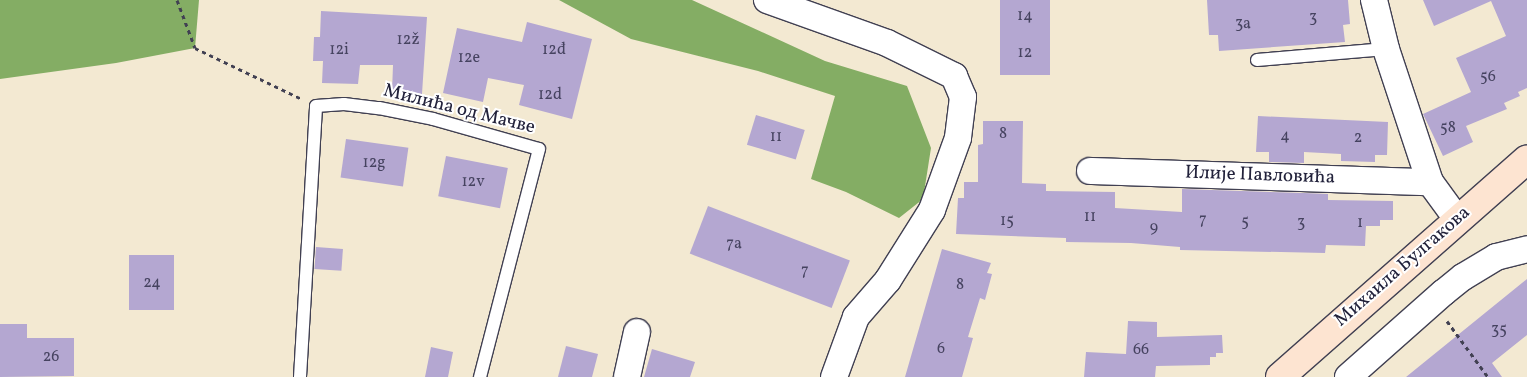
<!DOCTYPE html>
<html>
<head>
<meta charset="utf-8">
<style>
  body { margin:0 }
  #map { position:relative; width:1527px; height:377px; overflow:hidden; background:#f3e9d2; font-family:Vollkorn,serif }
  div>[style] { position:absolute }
  .forest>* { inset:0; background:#84ad64 }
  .building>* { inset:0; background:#b4a7d1; transform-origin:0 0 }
  .path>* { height:3px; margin-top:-1.5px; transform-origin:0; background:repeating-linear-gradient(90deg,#414052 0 4px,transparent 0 8px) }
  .roads { filter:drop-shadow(1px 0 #414052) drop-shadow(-1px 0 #414052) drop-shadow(0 1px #414052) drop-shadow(0 -1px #414052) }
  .lane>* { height:12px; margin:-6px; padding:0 6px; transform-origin:6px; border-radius:6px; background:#fff }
  .street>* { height:26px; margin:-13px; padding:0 13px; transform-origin:13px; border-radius:13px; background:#fff }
  .secondary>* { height:28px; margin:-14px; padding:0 14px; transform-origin:14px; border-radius:14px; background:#fde4d1 }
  span { translate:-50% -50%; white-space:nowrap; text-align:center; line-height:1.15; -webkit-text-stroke:4px #fff; paint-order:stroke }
  .number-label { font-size:16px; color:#464360 }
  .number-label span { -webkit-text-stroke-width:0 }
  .street-label { font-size:19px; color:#22223b }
</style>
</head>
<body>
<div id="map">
  <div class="forest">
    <div style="clip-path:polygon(0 0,199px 0,195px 48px,116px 63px,0 79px)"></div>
    <div style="clip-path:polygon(559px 0,692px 0,825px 61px,907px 86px,931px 148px,923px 199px,899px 218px,846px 192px,811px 179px,835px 96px,758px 71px,631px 39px)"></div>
  </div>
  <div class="building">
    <div style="left:1000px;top:0;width:50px;height:75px"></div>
    <div style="clip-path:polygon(1207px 0,1348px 0,1350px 24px,1343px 25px,1345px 42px,1219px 51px,1218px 35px,1209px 35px)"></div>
    <div style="clip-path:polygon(1423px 0,1527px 0,1527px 88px,1518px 92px,1520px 96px,1504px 103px,1507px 109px,1466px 126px,1473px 142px,1443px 156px,1423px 114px,1471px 92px,1456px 58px,1506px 36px,1491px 1px,1434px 26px)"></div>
    <div style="clip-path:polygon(321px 11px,427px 17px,422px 94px,392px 92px,393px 65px,360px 65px,358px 84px,322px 83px,323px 61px,313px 61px,314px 37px,320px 37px)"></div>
    <div style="clip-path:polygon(527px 22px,592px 39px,572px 119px,519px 105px,524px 85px,488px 78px,483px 102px,443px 93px,457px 28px,522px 42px)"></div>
    <div style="left:756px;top:115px;width:51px;height:31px;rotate:17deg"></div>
    <div style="clip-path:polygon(1258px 116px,1388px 122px,1387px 155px,1375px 155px,1375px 162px,1341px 161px,1341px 154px,1304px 152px,1304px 163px,1269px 162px,1269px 152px,1256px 152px)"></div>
    <div style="clip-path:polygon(983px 121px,1023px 121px,1022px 183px,1046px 184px,1046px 191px,1115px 192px,1115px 208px,1182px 212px,1182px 189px,1304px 193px,1328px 194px,1328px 200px,1393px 201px,1393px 220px,1380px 220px,1380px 226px,1366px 226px,1365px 246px,1326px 245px,1325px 253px,1180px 250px,1180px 247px,1131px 243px,1066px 242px,1066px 238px,956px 234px,958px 198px,964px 198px,964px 182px,978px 182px,978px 145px,983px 144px)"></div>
    <div style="left:346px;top:139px;width:63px;height:39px;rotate:8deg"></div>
    <div style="left:446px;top:156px;width:63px;height:41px;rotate:11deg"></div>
    <div style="left:708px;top:206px;width:152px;height:51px;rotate:21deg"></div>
    <div style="left:316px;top:247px;width:27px;height:22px;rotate:4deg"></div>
    <div style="clip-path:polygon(942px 249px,991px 263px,987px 273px,992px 274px,985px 300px,980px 298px,968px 337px,973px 338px,962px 377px,905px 377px)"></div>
    <div style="left:129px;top:255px;width:45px;height:55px"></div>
    <div style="clip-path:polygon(1527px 279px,1527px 335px,1492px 363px,1502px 377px,1406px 377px)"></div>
    <div style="clip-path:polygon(1128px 321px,1157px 322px,1157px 337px,1222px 335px,1223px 353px,1216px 353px,1216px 357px,1210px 357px,1210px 365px,1156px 366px,1155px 377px,1084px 377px,1086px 352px,1126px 354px)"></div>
    <div style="clip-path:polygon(0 324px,27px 324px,27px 338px,74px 338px,74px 376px,0 377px)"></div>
    <div style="clip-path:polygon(566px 346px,598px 354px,592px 377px,558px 377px)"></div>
    <div style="clip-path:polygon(431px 347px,453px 352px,448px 377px,425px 377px)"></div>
    <div style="clip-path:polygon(652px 349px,695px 362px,690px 377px,644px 377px)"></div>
  </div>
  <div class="path">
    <div style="left:177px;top:0;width:51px;rotate:69.4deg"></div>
    <div style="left:195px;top:48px;width:119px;rotate:25.5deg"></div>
    <div style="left:1447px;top:321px;width:69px;rotate:53.8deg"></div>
  </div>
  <div class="roads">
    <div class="lane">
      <div style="left:1257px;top:60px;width:129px;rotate:-4.9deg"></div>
      <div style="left:300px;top:377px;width:271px;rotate:-86.6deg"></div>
      <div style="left:316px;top:106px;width:28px;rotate:-4deg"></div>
      <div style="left:344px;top:104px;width:35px;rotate:7deg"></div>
      <div style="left:379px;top:108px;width:55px;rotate:11.5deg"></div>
      <div style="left:433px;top:119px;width:110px;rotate:15.8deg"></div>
      <div style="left:539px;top:149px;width:236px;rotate:104.5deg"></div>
    </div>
    <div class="street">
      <div style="left:767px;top:0;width:127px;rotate:19.7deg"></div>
      <div style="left:887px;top:43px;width:75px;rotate:26.2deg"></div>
      <div style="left:954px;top:76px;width:23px;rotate:67deg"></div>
      <div style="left:963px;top:97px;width:41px;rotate:97deg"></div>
      <div style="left:958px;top:138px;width:77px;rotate:109.9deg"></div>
      <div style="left:932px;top:210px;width:83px;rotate:122.2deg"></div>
      <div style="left:888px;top:280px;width:49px;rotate:130.9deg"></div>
      <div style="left:856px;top:317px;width:64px;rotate:110.1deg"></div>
      <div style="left:1374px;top:0;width:50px;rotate:76.2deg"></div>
      <div style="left:1386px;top:49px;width:140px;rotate:71.7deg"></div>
      <div style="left:1430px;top:182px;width:46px;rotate:53.9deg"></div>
      <div style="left:1090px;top:171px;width:340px;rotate:1.9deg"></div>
      <div style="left:627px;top:377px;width:46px;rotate:-77.5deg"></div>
      <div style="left:1348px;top:377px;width:127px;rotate:-41.5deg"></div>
      <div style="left:1443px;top:293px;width:26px;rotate:-39deg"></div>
      <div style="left:1463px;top:277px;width:39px;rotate:-31deg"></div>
      <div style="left:1496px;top:257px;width:32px;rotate:-14deg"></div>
    </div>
    <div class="secondary">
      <div style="left:1280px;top:377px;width:329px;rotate:-41.4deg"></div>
    </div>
  </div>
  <div class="number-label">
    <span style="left:1025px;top:16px">14</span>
    <span style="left:1313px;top:18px">3</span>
    <span style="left:1243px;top:24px">3a</span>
    <span style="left:408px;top:40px">12ž</span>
    <span style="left:339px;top:50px">12i</span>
    <span style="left:554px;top:50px">12đ</span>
    <span style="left:1025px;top:53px">12</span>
    <span style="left:469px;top:58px">12e</span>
    <span style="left:1488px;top:77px">56</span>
    <span style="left:550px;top:95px">12d</span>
    <span style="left:1448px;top:128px">58</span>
    <span style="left:1003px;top:134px">8</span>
    <span style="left:1285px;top:136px">4</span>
    <span style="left:776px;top:137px">11</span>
    <span style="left:1358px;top:138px">2</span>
    <span style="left:374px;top:163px">12g</span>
    <span style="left:473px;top:182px">12v</span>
    <span style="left:1090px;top:217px">11</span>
    <span style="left:1203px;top:220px">7</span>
    <span style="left:1007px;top:221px">15</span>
    <span style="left:1245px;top:222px">5</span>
    <span style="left:1301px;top:223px">3</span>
    <span style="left:1360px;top:223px">1</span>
    <span style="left:1154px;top:228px">9</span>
    <span style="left:734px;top:244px">7a</span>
    <span style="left:805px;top:271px">7</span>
    <span style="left:152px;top:283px">24</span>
    <span style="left:960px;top:285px">8</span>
    <span style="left:1499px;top:330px">35</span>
    <span style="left:941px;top:349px">6</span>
    <span style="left:1141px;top:350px">66</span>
    <span style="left:51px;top:357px">26</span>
  </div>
  <div class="street-label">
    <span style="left:459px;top:110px;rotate:14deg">Милића од Мачве</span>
    <span style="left:1260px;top:176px;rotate:2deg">Илије Павловића</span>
    <span style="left:1403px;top:267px;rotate:-41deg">Михаила Булгакова</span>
  </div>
</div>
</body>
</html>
